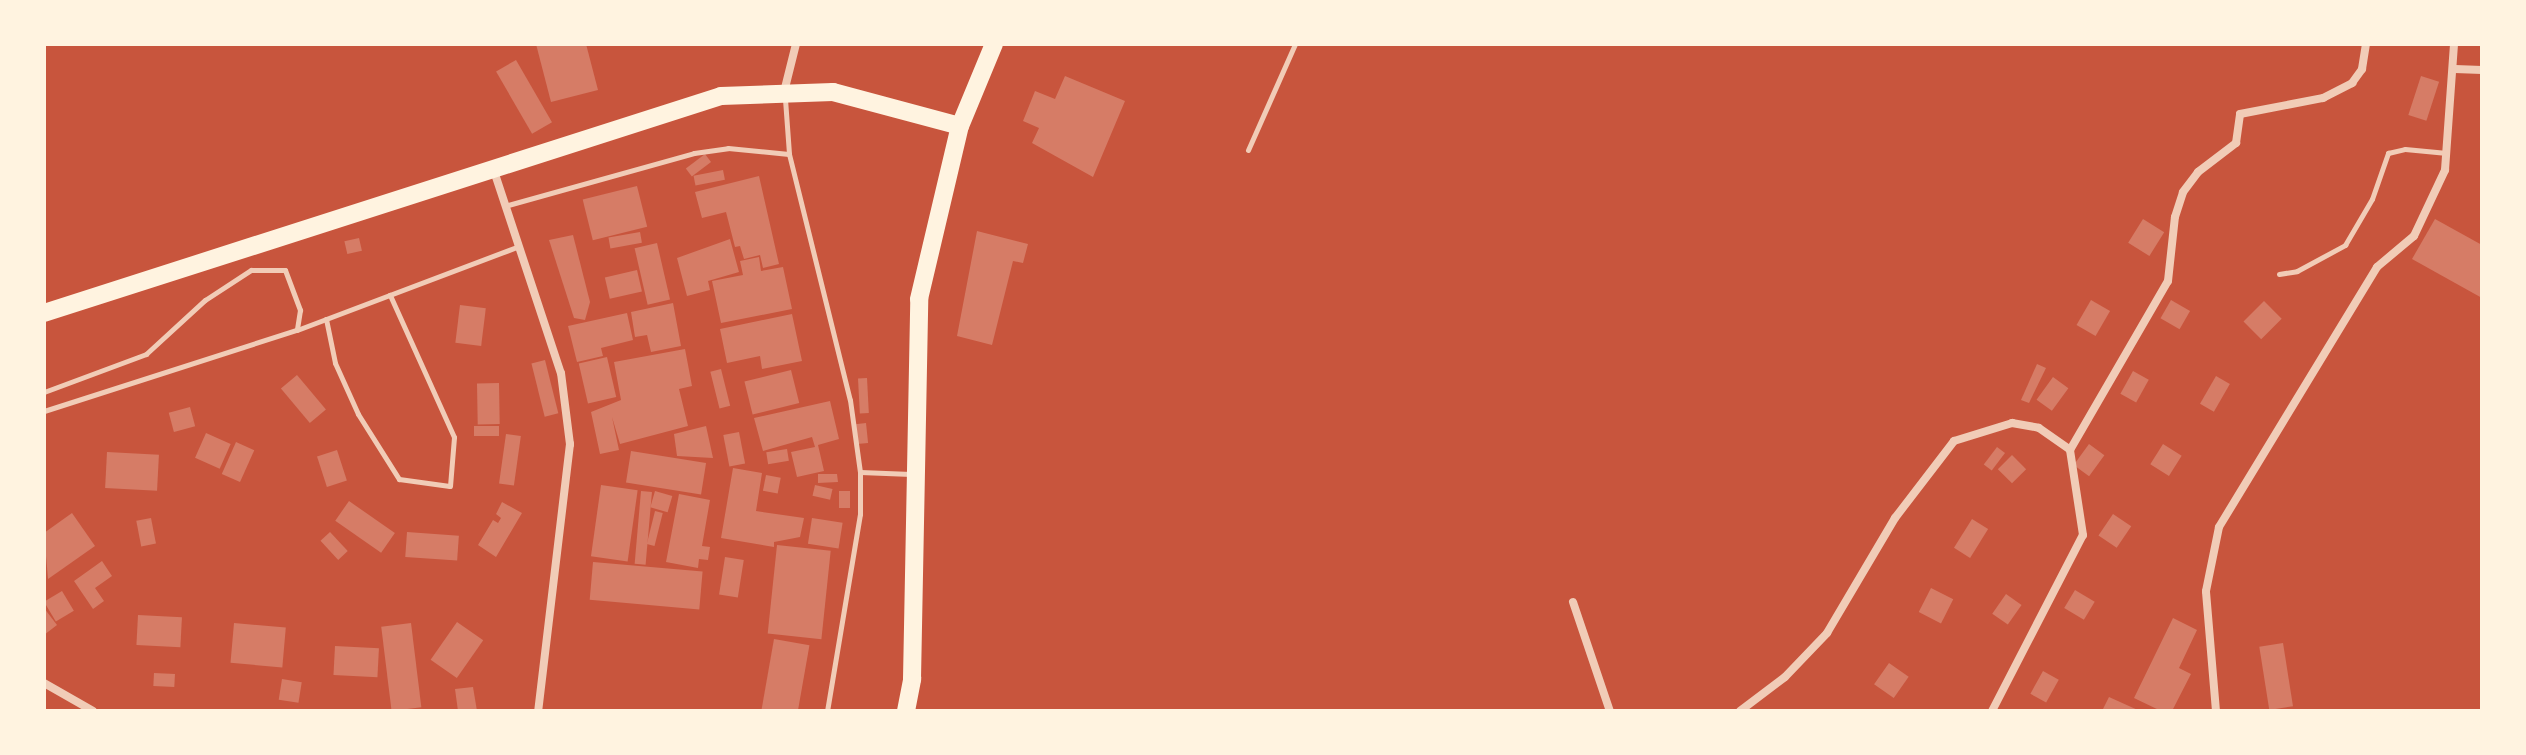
<!DOCTYPE html>
<html>
<head>
<meta charset="utf-8">
<style>
  body { margin:0 }
  #map { position:relative; width:2526px; height:755px; overflow:hidden; background:#c8553d; font-family:Montserrat,sans-serif }
  div>[style] { position:absolute }
  .building>* { inset:0; background:#d67c66; transform-origin:0 0 }
  .service>* { height:5px; margin:-2.5px; padding:0 2.5px; transform-origin:2.5px; border-radius:2.5px; background:#f1ccb7 }
  .minor>* { height:8px; margin:-4px; padding:0 4px; transform-origin:4px; border-radius:4px; background:#f1ccb7 }
  .trunk>* { height:18px; margin:-9px; padding:0 9px; transform-origin:9px; border-radius:9px; background:#fff3e0 }
  span { translate:-50% -50%; white-space:nowrap; text-align:center; line-height:1.15; -webkit-text-stroke:8px #fff3e0; paint-order:stroke }
  .frame { position:absolute; inset:0; border:46px solid #fff3e0; pointer-events:none }
</style>
</head>
<body>
<div id="map">
  <div class="building">
    <div style="clip-path:polygon(536px 44px,586px 44px,598px 90px,551px 102px)"></div>
    <div style="left:516px;top:60px;width:72px;height:23px;rotate:60deg"></div>
    <div style="clip-path:polygon(1065px 76px,1125px 101px,1093px 177px,1032px 143px,1039px 128px,1023px 121px,1035px 91px,1055px 99px)"></div>
    <div style="left:2421px;top:76px;width:19px;height:41px;rotate:18deg"></div>
    <div style="left:705px;top:154px;width:10px;height:24px;rotate:53deg"></div>
    <div style="left:723px;top:170px;width:10px;height:30px;rotate:79deg"></div>
    <div style="clip-path:polygon(759px 176px,779px 264px,763px 268px,760px 255px,744px 259px,740px 246px,735px 247px,726px 212px,702px 218px,695px 192px)"></div>
    <div style="left:637px;top:186px;width:42px;height:56px;rotate:76deg"></div>
    <div style="left:2143px;top:219px;width:25px;height:28px;rotate:32deg"></div>
    <div style="clip-path:polygon(2435px 219px,2482px 245px,2482px 298px,2412px 259px)"></div>
    <div style="clip-path:polygon(977px 231px,1028px 244px,1023px 263px,1013px 261px,992px 345px,957px 336px)"></div>
    <div style="left:640px;top:232px;width:11px;height:32px;rotate:80deg"></div>
    <div style="clip-path:polygon(573px 235px,590px 302px,585px 320px,574px 318px,549px 240px)"></div>
    <div style="left:359px;top:238px;width:13px;height:15px;rotate:77deg"></div>
    <div style="clip-path:polygon(730px 239px,739px 272px,708px 281px,710px 290px,687px 296px,677px 258px)"></div>
    <div style="left:657px;top:243px;width:58px;height:23px;rotate:77deg"></div>
    <div style="clip-path:polygon(759px 257px,761px 271px,783px 267px,792px 309px,721px 323px,712px 281px,743px 275px,740px 261px)"></div>
    <div style="left:637px;top:270px;width:22px;height:33px;rotate:77deg"></div>
    <div style="left:2091px;top:300px;width:22px;height:29px;rotate:30deg"></div>
    <div style="left:2171px;top:300px;width:22px;height:21px;rotate:30deg"></div>
    <div style="left:2264px;top:301px;width:25px;height:29px;rotate:45deg"></div>
    <div style="clip-path:polygon(673px 303px,681px 346px,651px 352px,647px 335px,635px 337px,631px 312px)"></div>
    <div style="left:460px;top:305px;width:26px;height:38px;rotate:7deg"></div>
    <div style="clip-path:polygon(627px 313px,633px 340px,601px 348px,603px 356px,577px 362px,568px 326px)"></div>
    <div style="clip-path:polygon(792px 314px,802px 361px,762px 369px,760px 356px,727px 363px,720px 329px)"></div>
    <div style="clip-path:polygon(685px 349px,692px 386px,679px 389px,688px 426px,620px 444px,612px 417px,619px 450px,600px 454px,591px 412px,621px 400px,614px 362px)"></div>
    <div style="left:607px;top:357px;width:41px;height:29px;rotate:77deg"></div>
    <div style="left:545px;top:360px;width:55px;height:14px;rotate:76deg"></div>
    <div style="clip-path:polygon(2037px 364px,2046px 368px,2029px 403px,2021px 400px)"></div>
    <div style="left:721px;top:369px;width:38px;height:11px;rotate:76deg"></div>
    <div style="left:791px;top:370px;width:34px;height:48px;rotate:76deg"></div>
    <div style="left:2133px;top:371px;width:18px;height:26px;rotate:29deg"></div>
    <div style="left:297px;top:375px;width:45px;height:21px;rotate:50deg"></div>
    <div style="left:2216px;top:376px;width:16px;height:32px;rotate:30deg"></div>
    <div style="left:2053px;top:377px;width:19px;height:28px;rotate:36deg"></div>
    <div style="left:867px;top:378px;width:35px;height:9px;rotate:87deg"></div>
    <div style="left:499px;top:383px;width:41px;height:22px;rotate:89deg"></div>
    <div style="clip-path:polygon(830px 401px,839px 439px,818px 445px,824px 471px,797px 477px,791px 452px,815px 447px,812px 437px,763px 451px,754px 418px)"></div>
    <div style="left:190px;top:407px;width:20px;height:22px;rotate:75deg"></div>
    <div style="left:866px;top:423px;width:20px;height:11px;rotate:84deg"></div>
    <div style="left:499px;top:426px;width:10px;height:25px;rotate:90deg"></div>
    <div style="clip-path:polygon(706px 426px,713px 458px,677px 456px,674px 434px)"></div>
    <div style="left:739px;top:432px;width:32px;height:16px;rotate:79deg"></div>
    <div style="left:206px;top:433px;width:27px;height:27px;rotate:24deg"></div>
    <div style="left:506px;top:434px;width:15px;height:50px;rotate:8deg"></div>
    <div style="left:236px;top:442px;width:20px;height:35px;rotate:24deg"></div>
    <div style="left:2089px;top:444px;width:19px;height:26px;rotate:36deg"></div>
    <div style="left:2163px;top:444px;width:22px;height:24px;rotate:32deg"></div>
    <div style="left:1997px;top:447px;width:10px;height:22px;rotate:37deg"></div>
    <div style="left:787px;top:449px;width:12px;height:21px;rotate:81deg"></div>
    <div style="left:337px;top:450px;width:32px;height:21px;rotate:72deg"></div>
    <div style="left:631px;top:451px;width:76px;height:32px;rotate:9deg"></div>
    <div style="left:107px;top:452px;width:52px;height:36px;rotate:3deg"></div>
    <div style="left:2012px;top:455px;width:20px;height:20px;rotate:45deg"></div>
    <div style="clip-path:polygon(733px 468px,762px 473px,756px 511px,804px 518px,800px 537px,774px 542px,774px 547px,721px 538px)"></div>
    <div style="clip-path:polygon(818px 474px,837px 474px,838px 482px,818px 483px)"></div>
    <div style="left:766px;top:475px;width:15px;height:16px;rotate:11deg"></div>
    <div style="left:601px;top:485px;width:37px;height:72px;rotate:8deg"></div>
    <div style="left:815px;top:485px;width:18px;height:11px;rotate:13deg"></div>
    <div style="left:641px;top:491px;width:11px;height:73px;rotate:5deg"></div>
    <div style="left:655px;top:491px;width:18px;height:17px;rotate:16deg"></div>
    <div style="left:839px;top:491px;width:11px;height:17px"></div>
    <div style="clip-path:polygon(679px 494px,710px 500px,702px 546px,710px 547px,708px 560px,699px 559px,698px 568px,666px 562px)"></div>
    <div style="left:349px;top:501px;width:56px;height:24px;rotate:35deg"></div>
    <div style="clip-path:polygon(502px 502px,522px 513px,496px 557px,478px 545px,493px 520px,498px 523px,501px 518px,496px 514px)"></div>
    <div style="left:655px;top:511px;width:8px;height:34px;rotate:14deg"></div>
    <div style="clip-path:polygon(72px 513px,95px 546px,48px 579px,44px 533px)"></div>
    <div style="left:2113px;top:514px;width:22px;height:26px;rotate:34deg"></div>
    <div style="left:151px;top:518px;width:26px;height:15px;rotate:79deg"></div>
    <div style="left:812px;top:518px;width:31px;height:26px;rotate:9deg"></div>
    <div style="left:1972px;top:519px;width:19px;height:34px;rotate:32deg"></div>
    <div style="left:330px;top:532px;width:26px;height:13px;rotate:47deg"></div>
    <div style="left:407px;top:532px;width:52px;height:25px;rotate:4deg"></div>
    <div style="left:777px;top:545px;width:54px;height:89px;rotate:6deg"></div>
    <div style="left:725px;top:557px;width:19px;height:38px;rotate:9deg"></div>
    <div style="clip-path:polygon(102px 561px,112px 576px,95px 588px,104px 601px,93px 609px,74px 581px)"></div>
    <div style="left:593px;top:562px;width:110px;height:38px;rotate:5deg"></div>
    <div style="left:1931px;top:588px;width:25px;height:27px;rotate:27deg"></div>
    <div style="left:2075px;top:590px;width:23px;height:21px;rotate:31deg"></div>
    <div style="left:62px;top:591px;width:23px;height:21px;rotate:59deg"></div>
    <div style="left:2006px;top:594px;width:19px;height:24px;rotate:35deg"></div>
    <div style="clip-path:polygon(44px 608px,57px 625px,44px 635px)"></div>
    <div style="left:138px;top:615px;width:44px;height:30px;rotate:3deg"></div>
    <div style="clip-path:polygon(2173px 618px,2197px 630px,2179px 668px,2191px 674px,2172px 711px,2161px 711px,2134px 698px)"></div>
    <div style="left:457px;top:622px;width:32px;height:46px;rotate:35deg"></div>
    <div style="left:234px;top:623px;width:52px;height:40px;rotate:5deg"></div>
    <div style="left:411px;top:623px;width:85px;height:30px;rotate:83deg"></div>
    <div style="left:774px;top:639px;width:36px;height:73px;rotate:10deg"></div>
    <div style="left:2283px;top:643px;width:64px;height:24px;rotate:81deg"></div>
    <div style="left:335px;top:646px;width:44px;height:29px;rotate:3deg"></div>
    <div style="left:1889px;top:663px;width:24px;height:26px;rotate:35deg"></div>
    <div style="left:2043px;top:671px;width:18px;height:26px;rotate:29deg"></div>
    <div style="left:154px;top:673px;width:21px;height:13px;rotate:3deg"></div>
    <div style="left:282px;top:679px;width:20px;height:21px;rotate:9deg"></div>
    <div style="clip-path:polygon(473px 687px,477px 711px,458px 711px,455px 689px)"></div>
    <div style="clip-path:polygon(2109px 697px,2140px 711px,2102px 711px)"></div>
  </div>
  <div class="service">
    <div style="left:785px;top:99px;width:55px;rotate:85.8deg"></div>
    <div style="left:789px;top:154px;width:253px;rotate:76.1deg"></div>
    <div style="left:850px;top:400px;width:73px;rotate:82.1deg"></div>
    <div style="left:860px;top:472px;width:42px;rotate:90deg"></div>
    <div style="left:860px;top:514px;width:200px;rotate:99.5deg"></div>
    <div style="left:1248px;top:150px;width:116px;rotate:-66.1deg"></div>
    <div style="left:508px;top:205px;width:193px;rotate:-15.6deg"></div>
    <div style="left:694px;top:153px;width:34px;rotate:-8deg"></div>
    <div style="left:728px;top:148px;width:61px;rotate:5.6deg"></div>
    <div style="left:2279px;top:274px;width:18px;rotate:-9deg"></div>
    <div style="left:2297px;top:271px;width:55px;rotate:-28.4deg"></div>
    <div style="left:2345px;top:245px;width:53px;rotate:-59.6deg"></div>
    <div style="left:2372px;top:199px;width:49px;rotate:-70.8deg"></div>
    <div style="left:2388px;top:153px;width:17px;rotate:-13deg"></div>
    <div style="left:2405px;top:149px;width:42px;rotate:5.4deg"></div>
    <div style="left:326px;top:319px;width:45px;rotate:78.4deg"></div>
    <div style="left:335px;top:363px;width:56px;rotate:65.7deg"></div>
    <div style="left:358px;top:414px;width:77px;rotate:57.8deg"></div>
    <div style="left:399px;top:479px;width:51px;rotate:7.8deg"></div>
    <div style="left:450px;top:486px;width:49px;rotate:-85.3deg"></div>
    <div style="left:454px;top:437px;width:156px;rotate:-114.3deg"></div>
    <div style="left:44px;top:392px;width:109px;rotate:-20.4deg"></div>
    <div style="left:146px;top:354px;width:80px;rotate:-42.5deg"></div>
    <div style="left:205px;top:300px;width:55px;rotate:-33.1deg"></div>
    <div style="left:251px;top:270px;width:34px"></div>
    <div style="left:285px;top:270px;width:43px;rotate:69.4deg"></div>
    <div style="left:300px;top:310px;width:19px;rotate:99deg"></div>
    <div style="left:44px;top:411px;width:266px;rotate:-17.8deg"></div>
    <div style="left:297px;top:330px;width:237px;rotate:-20.7deg"></div>
    <div style="left:860px;top:472px;width:51px;rotate:2.2deg"></div>
  </div>
  <div class="minor">
    <div style="left:2455px;top:69px;width:27px;rotate:2deg"></div>
    <div style="left:784px;top:92px;width:49px;rotate:-76deg"></div>
    <div style="left:494px;top:171px;width:213px;rotate:71.7deg"></div>
    <div style="left:561px;top:373px;width:72px;rotate:82.8deg"></div>
    <div style="left:570px;top:444px;width:269px;rotate:96.8deg"></div>
    <div style="left:1573px;top:602px;width:115px;rotate:71.3deg"></div>
    <div style="left:44px;top:683px;width:56px;rotate:29.7deg"></div>
    <div style="left:1740px;top:711px;width:56px;rotate:-37.1deg"></div>
    <div style="left:1785px;top:677px;width:61px;rotate:-46.3deg"></div>
    <div style="left:1827px;top:633px;width:134px;rotate:-59.4deg"></div>
    <div style="left:1895px;top:518px;width:97px;rotate:-52.5deg"></div>
    <div style="left:1954px;top:441px;width:61px;rotate:-17.2deg"></div>
    <div style="left:2012px;top:423px;width:27px;rotate:10deg"></div>
    <div style="left:2039px;top:428px;width:38px;rotate:35deg"></div>
    <div style="left:1992px;top:711px;width:198px;rotate:-62.7deg"></div>
    <div style="left:2083px;top:535px;width:86px;rotate:-98.7deg"></div>
    <div style="left:2070px;top:450px;width:195px;rotate:-59.9deg"></div>
    <div style="left:2168px;top:281px;width:64px;rotate:-83.8deg"></div>
    <div style="left:2175px;top:217px;width:26px;rotate:-72deg"></div>
    <div style="left:2183px;top:192px;width:25px;rotate:-53deg"></div>
    <div style="left:2198px;top:172px;width:48px;rotate:-37.3deg"></div>
    <div style="left:2236px;top:143px;width:29px;rotate:-82deg"></div>
    <div style="left:2240px;top:114px;width:85px;rotate:-10.9deg"></div>
    <div style="left:2323px;top:98px;width:33px;rotate:-27deg"></div>
    <div style="left:2352px;top:83px;width:17px;rotate:-54deg"></div>
    <div style="left:2362px;top:69px;width:25px;rotate:-81deg"></div>
    <div style="left:2216px;top:711px;width:120px;rotate:-94.8deg"></div>
    <div style="left:2206px;top:591px;width:65px;rotate:-78.5deg"></div>
    <div style="left:2219px;top:527px;width:304px;rotate:-58.7deg"></div>
    <div style="left:2377px;top:267px;width:48px;rotate:-40deg"></div>
    <div style="left:2414px;top:236px;width:73px;rotate:-64.8deg"></div>
    <div style="left:2445px;top:170px;width:126px;rotate:-85.9deg"></div>
  </div>
  <div class="trunk">
    <div style="left:44px;top:313px;width:711px;rotate:-17.77deg"></div>
    <div style="left:721px;top:96px;width:112px;rotate:-2deg"></div>
    <div style="left:833px;top:92px;width:131px;rotate:15deg"></div>
    <div style="left:906px;top:711px;width:33px;rotate:-79deg"></div>
    <div style="left:912px;top:679px;width:380px;rotate:-88.9deg"></div>
    <div style="left:919px;top:299px;width:178px;rotate:-76.7deg"></div>
    <div style="left:960px;top:126px;width:89px;rotate:-67.5deg"></div>
  </div>
  <div class="frame"></div>
</div>
</body>
</html>
